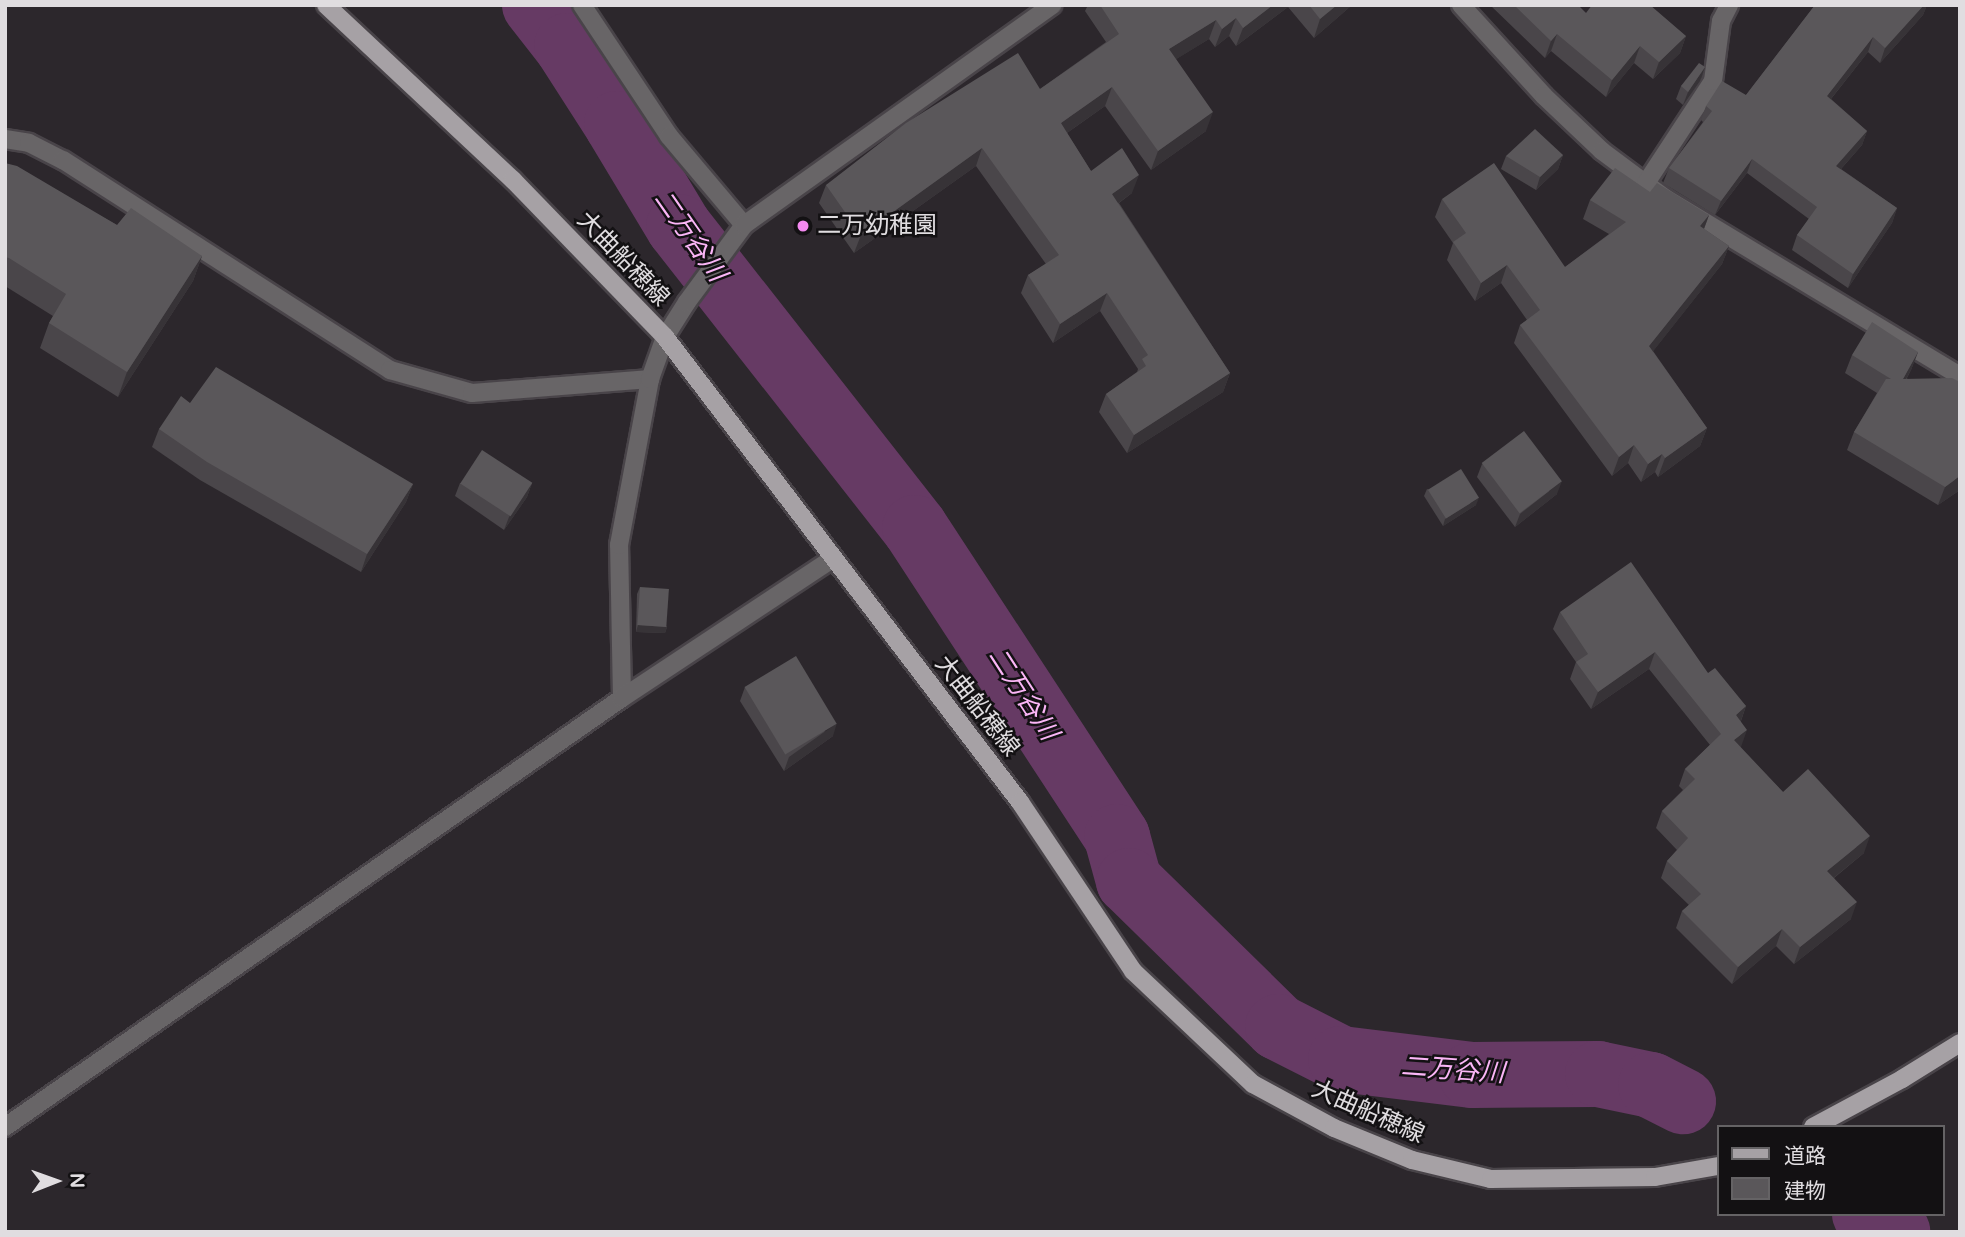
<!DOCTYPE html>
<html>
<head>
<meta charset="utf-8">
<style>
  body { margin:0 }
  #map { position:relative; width:1965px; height:1237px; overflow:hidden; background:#2c272c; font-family:"Varela Round","Noto Sans JP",sans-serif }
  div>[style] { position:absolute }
  .river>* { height:66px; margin:-33px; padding:0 33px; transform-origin:33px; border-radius:33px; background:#663a64 }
  .roads { filter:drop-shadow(2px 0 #494449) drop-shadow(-2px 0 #494449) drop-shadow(0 2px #494449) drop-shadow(0 -2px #494449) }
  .minor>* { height:18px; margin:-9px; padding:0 9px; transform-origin:9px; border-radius:9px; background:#686567 }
  .major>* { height:18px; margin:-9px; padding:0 9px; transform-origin:9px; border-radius:9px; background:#a6a1a5 }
  .wall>* { inset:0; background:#4a464a }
  .shaded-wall>* { inset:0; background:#373337 }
  .building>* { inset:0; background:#5a575a; transform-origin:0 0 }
  .dots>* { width:19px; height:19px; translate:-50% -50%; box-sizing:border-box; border:4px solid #131113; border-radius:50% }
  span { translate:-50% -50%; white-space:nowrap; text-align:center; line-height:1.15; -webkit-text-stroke:5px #131113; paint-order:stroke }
  .poi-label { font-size:24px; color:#e0dde0 }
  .left { translate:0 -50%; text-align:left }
  .street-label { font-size:24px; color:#e0dde0 }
  .water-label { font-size:26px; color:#fbb6f7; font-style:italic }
  .frame { position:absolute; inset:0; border:7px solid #e0dde0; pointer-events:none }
  .legend { position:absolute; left:1717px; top:1125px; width:228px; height:91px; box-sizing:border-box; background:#131113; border:2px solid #656365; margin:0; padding:9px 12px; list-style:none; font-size:21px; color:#e0dde0 }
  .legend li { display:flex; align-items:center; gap:14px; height:35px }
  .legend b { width:35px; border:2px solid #656365 }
  .north { position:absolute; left:21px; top:1146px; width:70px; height:70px; -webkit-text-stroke:5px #131113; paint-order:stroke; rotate:89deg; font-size:19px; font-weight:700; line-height:28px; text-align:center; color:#e0dde0 }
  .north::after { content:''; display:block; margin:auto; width:24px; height:32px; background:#e0dde0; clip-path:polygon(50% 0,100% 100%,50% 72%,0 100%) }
</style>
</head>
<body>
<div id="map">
  <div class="river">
    <div style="left:535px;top:5px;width:52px;rotate:52deg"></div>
    <div style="left:567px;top:46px;width:93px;rotate:57.3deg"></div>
    <div style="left:617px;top:124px;width:120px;rotate:59deg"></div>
    <div style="left:679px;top:227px;width:382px;rotate:51.9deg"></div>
    <div style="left:915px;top:528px;width:369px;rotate:56.8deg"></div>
    <div style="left:1117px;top:837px;width:46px;rotate:74.7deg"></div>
    <div style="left:1129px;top:881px;width:209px;rotate:44.4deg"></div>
    <div style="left:1278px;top:1027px;width:71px;rotate:26.9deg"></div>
    <div style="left:1341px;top:1059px;width:132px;rotate:7deg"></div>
    <div style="left:1472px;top:1075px;width:126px;rotate:-0.5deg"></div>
    <div style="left:1598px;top:1074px;width:54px;rotate:11.7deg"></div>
    <div style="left:1651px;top:1085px;width:36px;rotate:27deg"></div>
    <div style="left:1865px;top:1214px;width:37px;rotate:29deg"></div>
  </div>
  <div class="roads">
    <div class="minor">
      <div style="left:582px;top:5px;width:157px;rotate:56.4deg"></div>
      <div style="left:669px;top:136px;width:116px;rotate:49.9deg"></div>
      <div style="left:1461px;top:5px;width:123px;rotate:47.6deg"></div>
      <div style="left:1544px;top:96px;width:80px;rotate:43.5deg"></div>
      <div style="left:1602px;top:151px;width:79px;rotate:36.7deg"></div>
      <div style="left:1665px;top:198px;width:345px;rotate:31.1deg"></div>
      <div style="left:5px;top:139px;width:24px;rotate:9deg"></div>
      <div style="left:29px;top:143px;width:38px;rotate:27deg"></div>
      <div style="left:63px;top:160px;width:389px;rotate:32.7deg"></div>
      <div style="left:390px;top:370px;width:85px;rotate:15.7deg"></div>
      <div style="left:472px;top:393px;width:179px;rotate:-4.5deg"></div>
      <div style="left:1646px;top:183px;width:122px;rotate:-56.7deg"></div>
      <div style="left:1713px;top:81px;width:61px;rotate:-82.4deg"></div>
      <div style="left:1721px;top:21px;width:18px;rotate:-63deg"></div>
      <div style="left:622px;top:698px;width:153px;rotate:-91.1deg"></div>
      <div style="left:619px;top:545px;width:169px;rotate:-79.4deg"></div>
      <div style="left:650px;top:379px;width:45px;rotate:-70.3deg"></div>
      <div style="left:665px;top:337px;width:41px;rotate:-57.8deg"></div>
      <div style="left:687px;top:302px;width:96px;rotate:-53.5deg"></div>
      <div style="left:744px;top:225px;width:379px;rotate:-35.5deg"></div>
      <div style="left:5px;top:1127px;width:751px;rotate:-34.81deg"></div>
      <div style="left:622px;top:698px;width:252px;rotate:-33.5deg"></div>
    </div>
    <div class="major">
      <div style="left:326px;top:5px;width:256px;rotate:43.1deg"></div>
      <div style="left:513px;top:180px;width:219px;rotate:45.9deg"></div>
      <div style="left:665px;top:337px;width:585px;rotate:52.64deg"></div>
      <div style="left:1020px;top:802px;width:203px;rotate:56.2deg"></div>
      <div style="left:1133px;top:971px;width:165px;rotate:43.3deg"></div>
      <div style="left:1253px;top:1084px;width:92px;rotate:28.5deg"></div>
      <div style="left:1334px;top:1128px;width:84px;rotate:22.3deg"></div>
      <div style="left:1412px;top:1160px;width:81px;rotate:13.5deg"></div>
      <div style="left:1491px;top:1179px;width:164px;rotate:-0.7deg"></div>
      <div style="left:1655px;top:1177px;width:64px;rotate:-9.9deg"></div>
      <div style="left:1813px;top:1127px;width:101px;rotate:-28.3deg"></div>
      <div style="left:1902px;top:1079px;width:68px;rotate:-31.8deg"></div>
    </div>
  </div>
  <div class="wall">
    <div style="clip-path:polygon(1088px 5px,1352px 5px,1314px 38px,1288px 7px,1236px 46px,1229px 36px,1215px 47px,1209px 39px,1176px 59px,1206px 131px,1151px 170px,1105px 106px,1067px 133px,1091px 171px,1132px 193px,1119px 203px,1230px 373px,1223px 392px,1127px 453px,1099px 412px,1106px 394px,1137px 372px,1138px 369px,1100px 311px,1053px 343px,1021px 293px,1028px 275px,1046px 264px,976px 166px,854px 253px,819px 203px,826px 185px,1040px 89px,1106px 42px,1085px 11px)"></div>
    <div style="clip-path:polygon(1490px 5px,1562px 5px,1586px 13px,1686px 36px,1680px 53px,1653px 79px,1634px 63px,1606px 97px,1551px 51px,1545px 58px)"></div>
    <div style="clip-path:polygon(1815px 5px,1927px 5px,1923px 15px,1880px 63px,1868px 52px,1831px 99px,1867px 131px,1862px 145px,1841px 169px,1897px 208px,1892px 223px,1848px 288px,1792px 250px,1797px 235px,1809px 219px,1747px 173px,1715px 215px,1663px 183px,1669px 168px,1703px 122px,1701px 120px,1706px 106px,1746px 95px)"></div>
    <div style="clip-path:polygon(1705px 67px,1700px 81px,1683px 105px,1676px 99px,1681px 86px)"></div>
    <div style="clip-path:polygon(1563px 155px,1558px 169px,1536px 190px,1501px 169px,1506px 156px)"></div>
    <div style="clip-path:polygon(5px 163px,117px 225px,202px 256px,193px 281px,118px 397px,40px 348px,49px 323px,53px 316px,5px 286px)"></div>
    <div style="clip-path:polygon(1650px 192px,1709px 215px,1704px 229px,1729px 246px,1722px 264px,1653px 351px,1707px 428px,1700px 446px,1658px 477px,1655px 472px,1641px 482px,1628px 463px,1612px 476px,1514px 343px,1520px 325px,1527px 320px,1501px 283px,1475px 301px,1447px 260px,1453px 243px,1435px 217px,1442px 199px,1565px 267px,1609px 234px,1583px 219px,1590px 200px)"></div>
    <div style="clip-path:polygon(1918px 352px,1911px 370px,1907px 378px,1960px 490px,1938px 505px,1847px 450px,1854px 432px,1877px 393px,1845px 373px,1852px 355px)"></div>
    <div style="clip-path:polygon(190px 403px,413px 484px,406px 502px,361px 572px,200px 480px,152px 447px,159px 429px)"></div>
    <div style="clip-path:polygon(1482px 464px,1557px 494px,1515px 527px,1477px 477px)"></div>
    <div style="clip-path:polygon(460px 483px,532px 483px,527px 497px,504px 530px,455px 496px)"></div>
    <div style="clip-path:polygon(1427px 489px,1476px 505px,1443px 526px,1424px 496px)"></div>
    <div style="clip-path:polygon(640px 587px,667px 627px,665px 633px,636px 632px,637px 594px)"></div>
    <div style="clip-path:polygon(1560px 612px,1708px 673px,1746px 706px,1741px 721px,1740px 748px,1783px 792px,1864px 853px,1834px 878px,1851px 919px,1794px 964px,1776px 946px,1732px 984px,1676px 928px,1682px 911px,1689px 905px,1661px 878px,1667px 861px,1677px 850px,1656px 828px,1662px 811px,1683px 790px,1679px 786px,1685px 769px,1710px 745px,1649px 669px,1591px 709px,1570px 679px,1576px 662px,1553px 629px)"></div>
    <div style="clip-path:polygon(745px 687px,833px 736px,784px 771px,740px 701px)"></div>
  </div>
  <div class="shaded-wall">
    <div style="clip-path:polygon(1273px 5px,1289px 5px,1288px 7px,1236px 46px,1243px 28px)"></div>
    <div style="clip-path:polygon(1337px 5px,1352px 5px,1314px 38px,1320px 19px)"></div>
    <div style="clip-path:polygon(1924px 5px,1927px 5px,1923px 15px,1880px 63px,1885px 48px)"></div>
    <div style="clip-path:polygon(1236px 18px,1229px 36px,1215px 47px,1222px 29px)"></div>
    <div style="clip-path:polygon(1216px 20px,1209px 39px,1162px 68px,1169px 49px)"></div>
    <div style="clip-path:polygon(1557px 34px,1551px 51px,1545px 58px,1551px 41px)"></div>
    <div style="clip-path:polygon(1686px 36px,1680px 53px,1653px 79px,1659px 62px)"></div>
    <div style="clip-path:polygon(1873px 37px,1868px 52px,1822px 110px,1827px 96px)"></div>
    <div style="clip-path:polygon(1640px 46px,1634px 63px,1606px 97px,1612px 80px)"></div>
    <div style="clip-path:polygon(1705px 67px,1700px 81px,1683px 105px,1688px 92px)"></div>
    <div style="clip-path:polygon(1112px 87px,1105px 106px,1054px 142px,1061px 123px)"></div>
    <div style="clip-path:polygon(1213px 112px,1206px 131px,1151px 170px,1158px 151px)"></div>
    <div style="clip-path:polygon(1867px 131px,1862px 145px,1831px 180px,1836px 166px)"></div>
    <div style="clip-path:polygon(982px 148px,976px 166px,854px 253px,861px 235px)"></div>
    <div style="clip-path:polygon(1563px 155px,1558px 169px,1536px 190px,1540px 177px)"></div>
    <div style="clip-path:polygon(1752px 159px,1747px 173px,1715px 215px,1721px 201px)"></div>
    <div style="clip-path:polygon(1139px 175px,1132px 193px,1106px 212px,1112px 194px)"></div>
    <div style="clip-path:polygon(1897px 208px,1892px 223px,1848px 288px,1853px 274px)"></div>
    <div style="clip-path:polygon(1709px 215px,1702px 234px,1700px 226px)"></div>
    <div style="clip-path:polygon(1729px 246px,1722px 264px,1643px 364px,1649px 346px)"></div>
    <div style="clip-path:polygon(202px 256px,193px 281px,118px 397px,127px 372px)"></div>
    <div style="clip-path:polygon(1507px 265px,1501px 283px,1475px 301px,1481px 283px)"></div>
    <div style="clip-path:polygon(1107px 293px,1100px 311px,1053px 343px,1060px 324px)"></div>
    <div style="clip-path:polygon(1918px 352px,1911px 370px,1896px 397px,1903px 379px)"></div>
    <div style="clip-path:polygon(1230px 373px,1223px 392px,1127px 453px,1134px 435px)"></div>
    <div style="clip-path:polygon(1707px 428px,1700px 446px,1658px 477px,1665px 458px)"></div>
    <div style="clip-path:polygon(1634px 445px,1628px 463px,1612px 476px,1619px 457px)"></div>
    <div style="clip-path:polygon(1662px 454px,1655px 472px,1641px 482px,1648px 464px)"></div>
    <div style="clip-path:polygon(1960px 476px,1960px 490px,1938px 505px,1945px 487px)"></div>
    <div style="clip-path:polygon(1562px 481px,1557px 494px,1515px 527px,1520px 514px)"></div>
    <div style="clip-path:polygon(532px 483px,527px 497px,504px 530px,509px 517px)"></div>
    <div style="clip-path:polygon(413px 484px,406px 502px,361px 572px,367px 554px)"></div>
    <div style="clip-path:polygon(1479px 498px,1476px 505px,1443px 526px,1445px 519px)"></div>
    <div style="clip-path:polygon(638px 625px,667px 627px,665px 633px,636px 632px)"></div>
    <div style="clip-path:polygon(1655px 652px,1649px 669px,1591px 709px,1598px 692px)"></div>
    <div style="clip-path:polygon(1746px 706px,1740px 723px,1736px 715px)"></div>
    <div style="clip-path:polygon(837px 723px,833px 736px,784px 771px,789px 757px)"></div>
    <div style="clip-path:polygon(1747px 730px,1741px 747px,1727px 757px,1734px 740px)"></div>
    <div style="clip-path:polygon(1870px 836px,1864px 853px,1821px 888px,1827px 871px)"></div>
    <div style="clip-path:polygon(1857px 902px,1851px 919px,1794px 964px,1800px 947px)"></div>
    <div style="clip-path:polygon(1782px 929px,1776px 946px,1732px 984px,1738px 967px)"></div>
  </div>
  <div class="building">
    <div style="clip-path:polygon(1100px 5px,1273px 5px,1243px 28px,1236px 18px,1222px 29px,1216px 20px,1169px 49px,1213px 112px,1158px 151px,1112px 87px,1061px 123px,1091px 171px,1122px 148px,1139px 175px,1112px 194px,1230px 373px,1134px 435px,1106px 394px,1146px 366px,1142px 359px,1148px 355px,1107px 293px,1060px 324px,1028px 275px,1059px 255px,982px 148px,861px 235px,826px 185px,906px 123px,1018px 53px,1040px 89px,1119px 34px)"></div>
    <div style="clip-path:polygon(1309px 5px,1337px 5px,1320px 19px)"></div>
    <div style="clip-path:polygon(1514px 5px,1562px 5px,1564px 7px,1565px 5px,1578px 5px,1586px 13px,1592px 5px,1650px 5px,1686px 36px,1659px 62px,1640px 46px,1612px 80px,1557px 34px,1551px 41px)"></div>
    <div style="clip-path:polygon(1815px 5px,1924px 5px,1885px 48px,1873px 37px,1827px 96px,1867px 131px,1836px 166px,1897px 208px,1853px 274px,1797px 235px,1817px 207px,1752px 159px,1721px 201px,1669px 168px,1712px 111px,1706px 106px,1722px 81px,1746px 95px)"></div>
    <div style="clip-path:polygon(1699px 63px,1705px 67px,1688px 92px,1681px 86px)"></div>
    <div style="clip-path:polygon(1535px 129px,1563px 155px,1540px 177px,1506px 156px)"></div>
    <div style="clip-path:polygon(5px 163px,17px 166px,117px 225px,131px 208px,202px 256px,127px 372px,49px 323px,66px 294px,9px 258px,5px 257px)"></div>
    <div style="clip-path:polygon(1494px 163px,1565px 267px,1626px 222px,1590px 200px,1615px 168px,1650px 192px,1657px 183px,1709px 215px,1700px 226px,1729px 246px,1649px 346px,1707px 428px,1665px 458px,1662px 454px,1648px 464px,1634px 445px,1619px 457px,1520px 325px,1540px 310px,1507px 265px,1481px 283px,1453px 242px,1466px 233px,1442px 199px)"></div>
    <div style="clip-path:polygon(1872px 322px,1918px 352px,1903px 379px,1952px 378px,1960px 382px,1960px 476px,1945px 487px,1854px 432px,1886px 379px,1891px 379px,1852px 355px)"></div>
    <div style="clip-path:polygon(216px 367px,413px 484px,367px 554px,207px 462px,159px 429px,181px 396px,190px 403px)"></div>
    <div style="left:1524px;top:431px;width:63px;height:53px;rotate:53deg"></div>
    <div style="left:482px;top:450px;width:60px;height:40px;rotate:33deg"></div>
    <div style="left:1461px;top:469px;width:34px;height:39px;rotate:58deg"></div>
    <div style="clip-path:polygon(1631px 562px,1708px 673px,1715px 668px,1746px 706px,1736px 715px,1747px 730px,1734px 740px,1783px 792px,1808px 769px,1870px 836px,1827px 871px,1857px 902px,1800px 947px,1782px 929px,1738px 967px,1682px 911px,1701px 894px,1667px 861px,1688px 838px,1662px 811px,1695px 779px,1685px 769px,1721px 734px,1655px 652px,1598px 692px,1576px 662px,1588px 654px,1560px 612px)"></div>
    <div style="left:640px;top:587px;width:29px;height:38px;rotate:4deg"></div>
    <div style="left:796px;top:656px;width:79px;height:60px;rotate:59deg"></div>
  </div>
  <div class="dots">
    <div style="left:803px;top:226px;background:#f489f0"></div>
  </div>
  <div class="poi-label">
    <span class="left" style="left:817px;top:226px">二万幼稚園</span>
  </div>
  <div class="street-label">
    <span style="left:623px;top:259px;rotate:46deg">大曲船穂線</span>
    <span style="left:977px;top:706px;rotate:52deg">大曲船穂線</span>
    <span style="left:1368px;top:1112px;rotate:24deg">大曲船穂線</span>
  </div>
  <div class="water-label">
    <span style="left:690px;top:236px;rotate:55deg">二万谷川</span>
    <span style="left:1023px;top:694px;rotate:57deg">二万谷川</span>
    <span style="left:1453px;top:1070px;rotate:4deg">二万谷川</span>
  </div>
  <div class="frame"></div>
  <ul class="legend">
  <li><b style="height:9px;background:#a6a1a5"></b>道路</li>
  <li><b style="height:19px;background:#5a575a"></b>建物</li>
  </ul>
  <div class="north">N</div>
</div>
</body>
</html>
